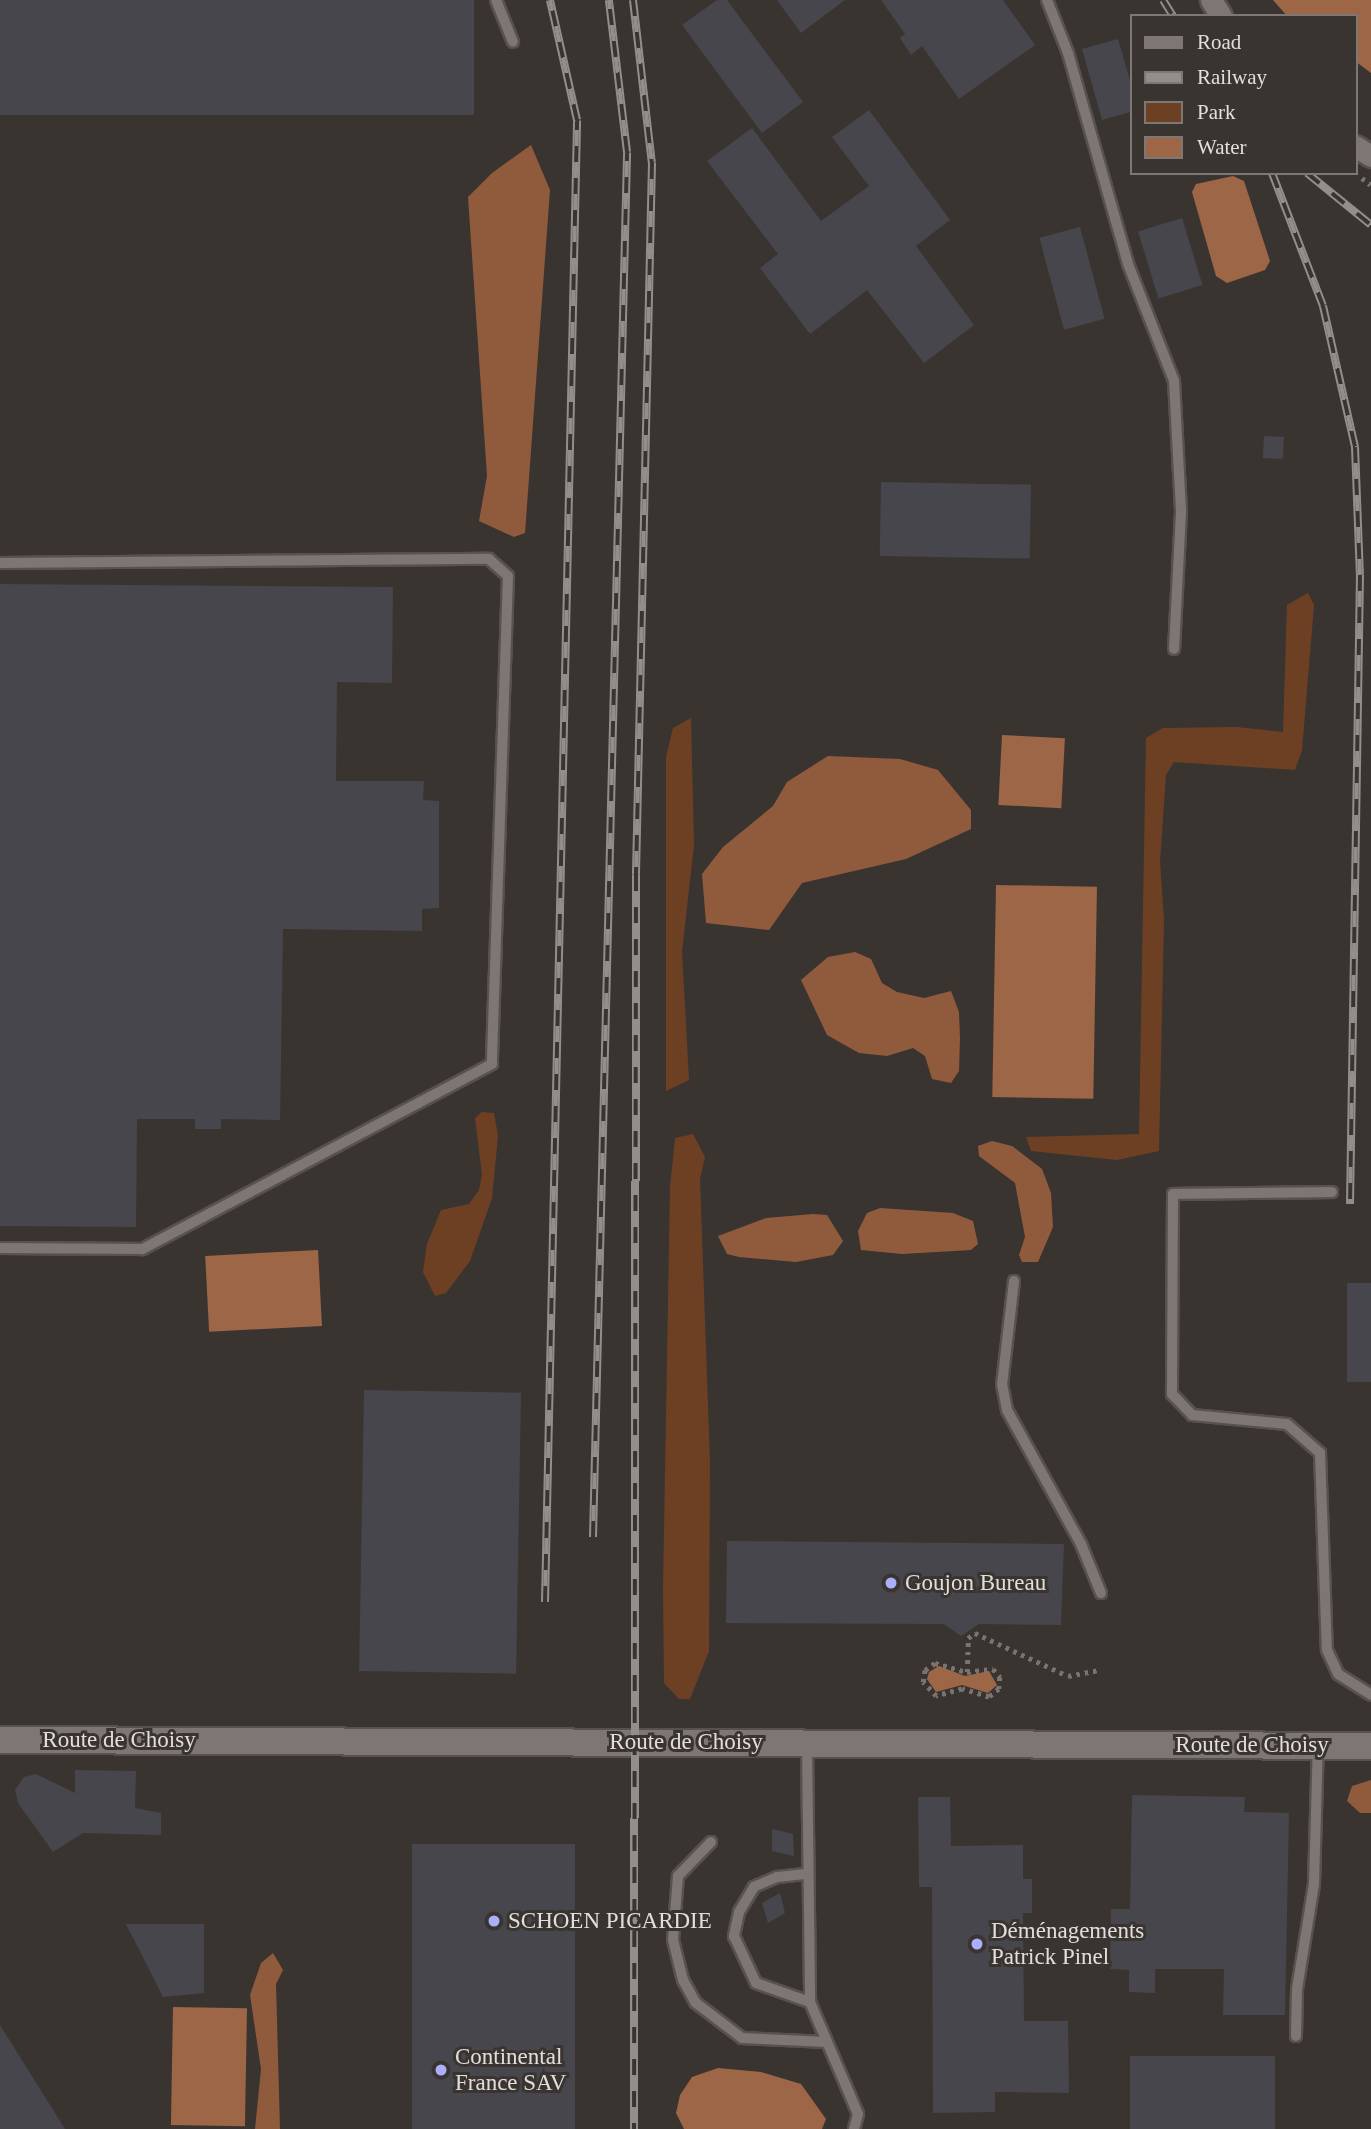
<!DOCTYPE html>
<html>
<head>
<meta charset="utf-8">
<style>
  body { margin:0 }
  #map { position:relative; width:1371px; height:2129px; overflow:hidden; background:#3a3431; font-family:"Times New Roman",serif }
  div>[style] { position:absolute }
  .green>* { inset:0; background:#6d4024 }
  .forest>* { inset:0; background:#905b3c }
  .water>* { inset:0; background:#9c6647; transform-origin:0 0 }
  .building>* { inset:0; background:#46464c; transform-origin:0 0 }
  .path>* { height:4.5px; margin-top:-2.25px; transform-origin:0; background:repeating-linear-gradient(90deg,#797371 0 3.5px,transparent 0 8.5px) }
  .roads { filter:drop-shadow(2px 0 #575250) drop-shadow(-2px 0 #575250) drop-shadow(0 2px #575250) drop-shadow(0 -2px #575250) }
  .service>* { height:10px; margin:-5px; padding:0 5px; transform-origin:5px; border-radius:5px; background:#7d7672 }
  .minor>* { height:21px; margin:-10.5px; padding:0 10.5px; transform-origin:10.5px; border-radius:10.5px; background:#7d7672 }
  .tertiary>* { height:26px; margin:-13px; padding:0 13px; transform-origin:13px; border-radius:13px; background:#7d7672 }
  .rail>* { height:8px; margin-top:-4px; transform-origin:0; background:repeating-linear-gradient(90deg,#3a3431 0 16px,#938e8c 0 32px); box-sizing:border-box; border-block:2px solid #938e8c }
  .dots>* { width:19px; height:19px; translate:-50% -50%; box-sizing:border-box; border:4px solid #3a3431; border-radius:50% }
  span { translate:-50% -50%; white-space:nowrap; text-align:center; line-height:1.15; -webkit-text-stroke:6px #3a3431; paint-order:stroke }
  .poi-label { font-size:23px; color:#e2dedc }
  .left { translate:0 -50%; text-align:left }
  .street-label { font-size:23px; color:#e2dedc }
  .legend { position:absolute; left:1130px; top:14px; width:228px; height:161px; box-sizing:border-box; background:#3a3431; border:2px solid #7d7875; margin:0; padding:9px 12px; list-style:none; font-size:21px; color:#e2dedc }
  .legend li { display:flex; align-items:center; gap:14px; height:35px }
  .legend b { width:35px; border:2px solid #7d7875 }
</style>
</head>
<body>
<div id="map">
  <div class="green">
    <div style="clip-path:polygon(1308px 593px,1314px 605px,1302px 750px,1295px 770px,1174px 762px,1166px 775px,1160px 862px,1164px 920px,1159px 1151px,1117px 1160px,1031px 1151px,1026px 1137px,1139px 1134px,1146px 738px,1163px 728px,1236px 727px,1283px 732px,1287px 605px)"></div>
    <div style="clip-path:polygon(691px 718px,694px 845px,682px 952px,689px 1080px,666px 1091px,666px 757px,673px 728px)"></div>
    <div style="clip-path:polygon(482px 1112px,494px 1113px,498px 1136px,492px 1198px,470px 1261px,446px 1293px,435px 1296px,423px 1272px,427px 1244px,441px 1210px,469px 1204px,479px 1190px,482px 1175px,475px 1118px)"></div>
    <div style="clip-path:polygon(693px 1134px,705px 1157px,700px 1179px,710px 1462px,709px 1651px,690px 1699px,679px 1699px,664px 1683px,663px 1588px,670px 1187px,675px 1138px)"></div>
  </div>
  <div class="forest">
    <div style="clip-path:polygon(531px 145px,550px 190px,525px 533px,514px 537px,479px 521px,487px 476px,468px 197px,492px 173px)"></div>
    <div style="clip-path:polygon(828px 756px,900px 759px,938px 770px,971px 810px,971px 829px,906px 859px,802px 883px,769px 930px,706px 923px,702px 874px,723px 847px,773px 806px,787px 782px)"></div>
    <div style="clip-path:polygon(855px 952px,871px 959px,882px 983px,897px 992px,924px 998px,951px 991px,959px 1012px,960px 1038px,959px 1071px,951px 1083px,932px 1079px,925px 1056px,913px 1048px,887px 1056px,859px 1053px,827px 1035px,801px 980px,828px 957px)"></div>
    <div style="clip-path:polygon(992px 1141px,1012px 1146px,1042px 1169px,1051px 1193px,1053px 1227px,1038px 1262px,1022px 1262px,1019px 1255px,1025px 1237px,1015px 1183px,979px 1156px,978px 1146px)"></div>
    <div style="clip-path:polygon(880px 1208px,953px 1213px,973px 1221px,978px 1244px,971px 1250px,902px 1254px,861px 1250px,858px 1231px,867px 1213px)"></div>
    <div style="clip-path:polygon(813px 1214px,827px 1215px,843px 1241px,833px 1255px,796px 1262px,739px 1257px,727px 1254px,718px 1236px,766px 1218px)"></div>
    <div style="clip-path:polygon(1371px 1780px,1371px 1813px,1360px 1813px,1347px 1801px,1352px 1786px)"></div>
    <div style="clip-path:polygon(273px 1953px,283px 1970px,276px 1984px,280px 2129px,255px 2129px,261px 2069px,250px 1995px,261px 1963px)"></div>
  </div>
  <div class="water">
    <div style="clip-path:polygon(1273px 0,1371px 0,1371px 73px,1355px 61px,1355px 16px,1287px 16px)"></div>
    <div style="clip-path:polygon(1233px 176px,1244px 181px,1270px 261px,1265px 270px,1227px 283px,1216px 276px,1192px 192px,1196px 184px)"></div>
    <div style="left:1002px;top:735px;width:63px;height:70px;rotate:3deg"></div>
    <div style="left:996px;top:885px;width:101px;height:212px;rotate:1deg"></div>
    <div style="left:318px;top:1250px;width:76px;height:113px;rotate:87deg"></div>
    <div style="clip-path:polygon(939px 1666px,965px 1676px,989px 1671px,997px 1685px,988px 1693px,962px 1685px,936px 1692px,927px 1679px,929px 1672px)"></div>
    <div style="left:173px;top:2007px;width:74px;height:118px;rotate:1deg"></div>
    <div style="clip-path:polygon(718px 2068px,761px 2072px,801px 2084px,826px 2119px,822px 2129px,684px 2129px,676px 2113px,680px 2095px,692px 2077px)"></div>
  </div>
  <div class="building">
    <div style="left:0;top:0;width:474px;height:115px"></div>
    <div style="clip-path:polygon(717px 0,727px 0,803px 102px,762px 133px,682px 25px)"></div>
    <div style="clip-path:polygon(777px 0,845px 0,801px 33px)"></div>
    <div style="clip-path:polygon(881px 0,1003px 0,1035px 45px,959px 99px,922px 46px,911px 55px,900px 38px,905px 34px)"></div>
    <div style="clip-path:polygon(1118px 39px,1131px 84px,1131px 112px,1102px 120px,1082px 49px)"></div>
    <div style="clip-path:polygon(869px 110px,950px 220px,916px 246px,974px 325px,924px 363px,867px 290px,810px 334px,760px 268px,778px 254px,707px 161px,752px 128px,821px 221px,869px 186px,832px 137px)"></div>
    <div style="left:1182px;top:218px;width:70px;height:46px;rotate:73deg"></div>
    <div style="left:1080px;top:227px;width:95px;height:42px;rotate:75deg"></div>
    <div style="left:1264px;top:436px;width:20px;height:22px;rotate:3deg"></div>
    <div style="left:881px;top:482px;width:150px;height:74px;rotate:1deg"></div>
    <div style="clip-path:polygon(0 584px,393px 587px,392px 683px,337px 682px,336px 781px,424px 781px,423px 800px,439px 801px,439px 908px,422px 909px,422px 931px,283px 929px,280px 1120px,221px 1119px,221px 1129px,195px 1129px,195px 1119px,137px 1119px,136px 1227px,0 1226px)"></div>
    <div style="left:1347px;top:1283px;width:24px;height:99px"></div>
    <div style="left:364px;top:1390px;width:157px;height:281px;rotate:1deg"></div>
    <div style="clip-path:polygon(727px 1541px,1064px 1544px,1061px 1625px,979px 1624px,961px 1636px,944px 1624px,726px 1623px)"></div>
    <div style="clip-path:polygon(75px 1770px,136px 1771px,135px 1808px,161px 1813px,161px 1835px,83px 1833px,53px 1852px,18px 1803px,15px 1790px,24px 1777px,36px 1774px,75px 1793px)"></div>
    <div style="clip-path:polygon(1132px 1795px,1245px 1797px,1244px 1812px,1289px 1813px,1285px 2015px,1223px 2015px,1224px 1969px,1155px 1969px,1155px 1993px,1129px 1992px,1129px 1970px,1110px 1969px,1111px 1909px,1130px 1909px)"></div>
    <div style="clip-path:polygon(918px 1797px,950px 1797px,951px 1846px,1023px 1845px,1023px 1879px,1032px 1879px,1032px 1913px,1023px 1913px,1024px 2021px,1068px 2021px,1069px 2093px,995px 2092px,995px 2112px,933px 2113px,932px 1887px,919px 1887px)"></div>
    <div style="clip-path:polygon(772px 1829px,793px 1834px,794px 1856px,772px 1851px)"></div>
    <div style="left:412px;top:1844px;width:163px;height:285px"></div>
    <div style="clip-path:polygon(780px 1893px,785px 1913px,768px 1923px,762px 1903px)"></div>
    <div style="clip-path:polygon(126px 1924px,204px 1924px,204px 1993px,163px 1997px)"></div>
    <div style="clip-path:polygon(0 2025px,65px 2129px,0 2129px)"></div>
    <div style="left:1130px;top:2056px;width:145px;height:73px"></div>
  </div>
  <div class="path">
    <div style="left:1362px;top:178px;width:11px;rotate:38deg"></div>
    <div style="left:967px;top:1672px;width:26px;rotate:-7deg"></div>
    <div style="left:993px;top:1669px;width:11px;rotate:49deg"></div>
    <div style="left:1000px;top:1677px;width:12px;rotate:95deg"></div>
    <div style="left:999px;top:1689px;width:13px;rotate:141deg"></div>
    <div style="left:989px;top:1697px;width:28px;rotate:-163deg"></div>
    <div style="left:962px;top:1689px;width:27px;rotate:165deg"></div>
    <div style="left:936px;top:1696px;width:19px;rotate:-133deg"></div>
    <div style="left:923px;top:1682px;width:12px;rotate:-81deg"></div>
    <div style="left:925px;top:1670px;width:12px;rotate:-35deg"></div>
    <div style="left:935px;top:1663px;width:33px;rotate:16deg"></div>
    <div style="left:967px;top:1672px;width:34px;rotate:-88deg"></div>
    <div style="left:968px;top:1638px;width:9px;rotate:-36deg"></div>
    <div style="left:975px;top:1633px;width:102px;rotate:24.8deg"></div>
    <div style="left:1068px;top:1676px;width:32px;rotate:-11deg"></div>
  </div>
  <div class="roads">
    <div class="service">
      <div style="left:496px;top:0;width:45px;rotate:68deg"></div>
      <div style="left:1047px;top:0;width:57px;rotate:68.4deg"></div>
      <div style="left:1068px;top:53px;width:219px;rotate:74.1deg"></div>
      <div style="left:1128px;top:264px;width:126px;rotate:68.5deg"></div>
      <div style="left:1174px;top:381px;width:131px;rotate:86.9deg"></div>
      <div style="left:1181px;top:512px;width:137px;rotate:92.9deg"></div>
      <div style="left:0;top:563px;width:489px;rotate:-0.5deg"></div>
      <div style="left:489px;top:559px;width:25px;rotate:42deg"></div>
      <div style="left:508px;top:576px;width:488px;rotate:91.9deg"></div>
      <div style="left:492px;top:1064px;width:396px;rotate:152.1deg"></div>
      <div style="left:142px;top:1249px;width:142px;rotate:-179.6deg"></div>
      <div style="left:1332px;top:1192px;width:159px;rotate:179.3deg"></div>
      <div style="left:1173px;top:1194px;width:200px;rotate:90.3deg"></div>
      <div style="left:1172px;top:1394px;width:29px;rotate:46deg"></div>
      <div style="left:1192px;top:1415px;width:95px;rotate:5.4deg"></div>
      <div style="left:1287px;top:1424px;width:44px;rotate:41.3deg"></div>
      <div style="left:1320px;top:1453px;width:197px;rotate:88deg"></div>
      <div style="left:1327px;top:1650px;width:26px;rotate:65deg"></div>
      <div style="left:1338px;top:1674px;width:39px;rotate:32deg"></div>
      <div style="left:1014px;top:1281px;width:104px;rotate:96.6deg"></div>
      <div style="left:1002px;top:1384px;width:26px;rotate:79deg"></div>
      <div style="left:1007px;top:1410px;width:153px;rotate:61.1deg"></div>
      <div style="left:1081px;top:1544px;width:53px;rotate:67.8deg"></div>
      <div style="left:807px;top:1744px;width:258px;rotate:89.3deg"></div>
      <div style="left:810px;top:2002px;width:122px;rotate:66.8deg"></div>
      <div style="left:858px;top:2114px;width:16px;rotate:105deg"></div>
      <div style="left:711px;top:1842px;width:47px;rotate:134.1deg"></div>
      <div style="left:678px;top:1876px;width:64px;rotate:94.5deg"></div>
      <div style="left:673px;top:1940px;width:41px;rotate:76deg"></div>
      <div style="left:683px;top:1980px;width:26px;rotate:61deg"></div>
      <div style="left:696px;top:2003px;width:58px;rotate:37.3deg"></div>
      <div style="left:742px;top:2038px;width:84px;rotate:2.7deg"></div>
      <div style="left:805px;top:1874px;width:28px;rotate:174deg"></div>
      <div style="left:777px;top:1877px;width:25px;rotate:157deg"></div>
      <div style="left:754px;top:1887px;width:29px;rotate:121deg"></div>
      <div style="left:739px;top:1912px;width:25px;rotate:102deg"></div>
      <div style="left:734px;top:1936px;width:52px;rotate:64.9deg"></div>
      <div style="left:756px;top:1983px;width:57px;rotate:19.4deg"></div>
      <div style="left:1296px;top:2036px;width:47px;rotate:-88.8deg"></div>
      <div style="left:1297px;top:1989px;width:106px;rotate:-80.8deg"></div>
      <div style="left:1314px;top:1884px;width:139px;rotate:-88.4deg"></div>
    </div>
    <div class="minor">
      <div style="left:1211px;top:0;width:19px;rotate:58deg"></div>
      <div style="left:1355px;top:146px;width:19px;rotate:32deg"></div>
    </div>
    <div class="tertiary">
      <div style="left:0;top:1740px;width:1371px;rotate:0.25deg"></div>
    </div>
  </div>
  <div class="rail">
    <div style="left:633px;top:0;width:164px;rotate:83.4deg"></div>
    <div style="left:652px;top:163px;width:712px;rotate:91.29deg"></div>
    <div style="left:636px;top:875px;width:1254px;rotate:90.09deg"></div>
    <div style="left:1163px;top:0;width:19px;rotate:58deg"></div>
    <div style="left:1272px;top:173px;width:142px;rotate:69deg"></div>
    <div style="left:1323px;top:306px;width:145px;rotate:77.2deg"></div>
    <div style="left:1355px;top:447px;width:128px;rotate:87.8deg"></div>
    <div style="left:1360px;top:575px;width:629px;rotate:90.91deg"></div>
    <div style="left:1307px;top:173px;width:82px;rotate:39.1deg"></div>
    <div style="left:593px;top:1537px;width:1385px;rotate:-88.59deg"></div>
    <div style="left:627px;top:152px;width:153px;rotate:-96.8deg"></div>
    <div style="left:545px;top:1602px;width:1482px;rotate:-88.76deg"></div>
    <div style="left:577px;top:120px;width:123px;rotate:-102.7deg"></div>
  </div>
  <div class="dots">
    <div style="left:891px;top:1583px;background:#abaffb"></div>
    <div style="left:494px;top:1921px;background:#abaffb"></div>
    <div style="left:977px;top:1944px;background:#abaffb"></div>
    <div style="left:441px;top:2070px;background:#abaffb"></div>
  </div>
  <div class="poi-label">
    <span class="left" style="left:905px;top:1583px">Goujon Bureau</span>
    <span class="left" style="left:508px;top:1921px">SCHOEN PICARDIE</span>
    <span class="left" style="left:991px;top:1944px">Déménagements<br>Patrick Pinel</span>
    <span class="left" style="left:455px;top:2070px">Continental<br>France SAV</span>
  </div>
  <div class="street-label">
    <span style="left:119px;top:1740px">Route de Choisy</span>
    <span style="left:686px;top:1742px">Route de Choisy</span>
    <span style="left:1252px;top:1745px">Route de Choisy</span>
  </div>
  <ul class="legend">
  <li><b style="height:9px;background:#7d7672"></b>Road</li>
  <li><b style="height:9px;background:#938e8c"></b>Railway</li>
  <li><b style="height:19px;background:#6d4024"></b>Park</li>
  <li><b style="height:19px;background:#9c6647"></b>Water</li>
  </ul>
</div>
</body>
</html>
